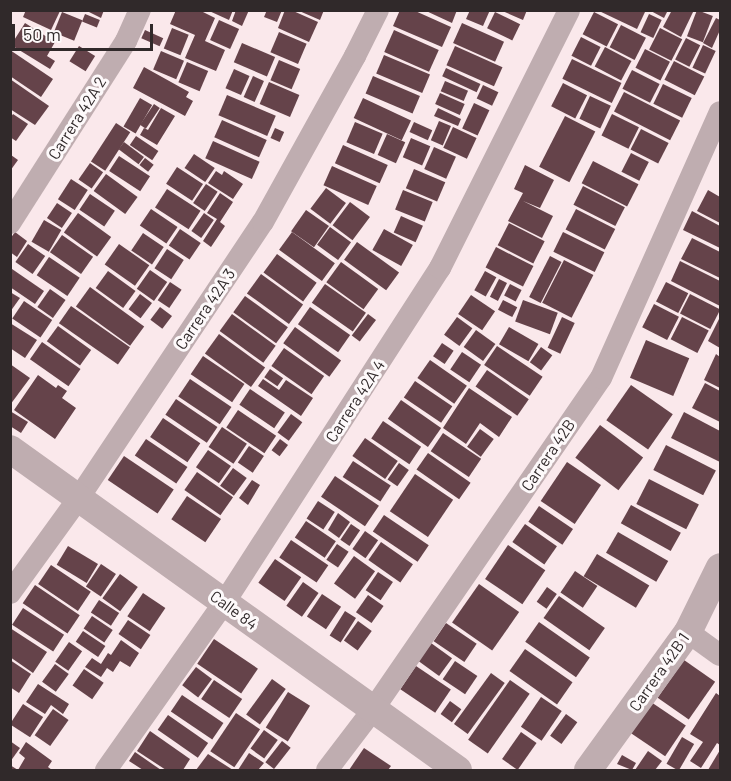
<!DOCTYPE html>
<html>
<head>
<meta charset="utf-8">
<style>
  body { margin:0 }
  #map { position:relative; width:731px; height:781px; overflow:hidden; background:#fae8eb; font-family:Barlow,sans-serif }
  div>[style] { position:absolute }
  .building>* { inset:0; background:#65434a; transform-origin:0 0 }
  .minor>* { height:22px; margin:-11px; padding:0 11px; transform-origin:11px; border-radius:11px; background:#bfadb0 }
  .tertiary>* { height:28px; margin:-14px; padding:0 14px; transform-origin:14px; border-radius:14px; background:#bfadb0 }
  span { translate:-50% -50%; white-space:nowrap; text-align:center; line-height:1.15; -webkit-text-stroke:6px #fdf9fa; paint-order:stroke }
  .street-label { font-size:16px; color:#30292a }
  .frame { position:absolute; inset:0; border:12px solid #30292a; pointer-events:none }
  .scale { position:absolute; left:12px; top:24px; width:141px; height:27px; box-sizing:border-box; border:3px solid #30292a; border-top:0; padding-left:8px; font-size:18px; line-height:21px; white-space:nowrap; color:#30292a; -webkit-text-stroke:4px #fdf9fa; paint-order:stroke }
</style>
</head>
<body>
<div id="map">
  <div class="building">
    <div style="clip-path:polygon(26px 10px,58px 10px,60px 11px,51px 30px,23px 17px)"></div>
    <div style="clip-path:polygon(85px 10px,104px 10px,101px 18px)"></div>
    <div style="clip-path:polygon(176px 10px,199px 10px,215px 18px,205px 41px,225px 50px,216px 71px,185px 58px,195px 35px,170px 24px)"></div>
    <div style="clip-path:polygon(207px 10px,233px 10px,229px 20px)"></div>
    <div style="clip-path:polygon(236px 10px,249px 10px,242px 26px,232px 21px)"></div>
    <div style="clip-path:polygon(267px 10px,282px 10px,277px 22px,264px 17px)"></div>
    <div style="clip-path:polygon(285px 10px,291px 10px,318px 22px,309px 42px,278px 28px)"></div>
    <div style="clip-path:polygon(297px 10px,324px 10px,320px 20px)"></div>
    <div style="clip-path:polygon(400px 10px,413px 10px,451px 27px,442px 47px,393px 26px)"></div>
    <div style="clip-path:polygon(424px 10px,457px 10px,452px 23px)"></div>
    <div style="clip-path:polygon(470px 10px,490px 10px,483px 26px,466px 19px)"></div>
    <div style="clip-path:polygon(500px 10px,527px 10px,523px 20px)"></div>
    <div style="clip-path:polygon(597px 10px,642px 10px,645px 12px,637px 29px)"></div>
    <div style="clip-path:polygon(649px 10px,668px 10px,664px 18px)"></div>
    <div style="clip-path:polygon(672px 10px,694px 10px,681px 37px,663px 27px)"></div>
    <div style="left:697px;top:10px;width:17px;height:28px;rotate:21deg"></div>
    <div style="left:62px;top:12px;width:22px;height:22px;rotate:22deg"></div>
    <div style="left:495px;top:12px;width:28px;height:18px;rotate:26deg"></div>
    <div style="left:594px;top:12px;width:27px;height:25px;rotate:27deg"></div>
    <div style="left:85px;top:14px;width:16px;height:8px;rotate:22deg"></div>
    <div style="left:649px;top:14px;width:14px;height:20px;rotate:25deg"></div>
    <div style="clip-path:polygon(716px 18px,720px 20px,720px 30px,712px 48px,703px 43px)"></div>
    <div style="left:219px;top:20px;width:22px;height:22px;rotate:24deg"></div>
    <div style="clip-path:polygon(25px 23px,55px 42px,47px 56px,55px 61px,50px 69px,11px 45px)"></div>
    <div style="left:462px;top:23px;width:46px;height:22px;rotate:24deg"></div>
    <div style="left:621px;top:25px;width:28px;height:25px;rotate:27deg"></div>
    <div style="left:172px;top:28px;width:18px;height:22px;rotate:22deg"></div>
    <div style="left:660px;top:28px;width:25px;height:24px;rotate:27deg"></div>
    <div style="left:145px;top:30px;width:20px;height:9px;rotate:24deg"></div>
    <div style="left:394px;top:30px;width:49px;height:24px;rotate:24deg"></div>
    <div style="left:279px;top:32px;width:30px;height:22px;rotate:23deg"></div>
    <div style="left:581px;top:37px;width:22px;height:21px;rotate:27deg"></div>
    <div style="left:686px;top:38px;width:16px;height:24px;rotate:27deg"></div>
    <div style="left:242px;top:43px;width:36px;height:21px;rotate:23deg"></div>
    <div style="left:703px;top:45px;width:14px;height:25px;rotate:25deg"></div>
    <div style="left:79px;top:46px;width:19px;height:18px;rotate:32deg"></div>
    <div style="left:455px;top:46px;width:52px;height:21px;rotate:24deg"></div>
    <div style="left:605px;top:47px;width:30px;height:22px;rotate:28deg"></div>
    <div style="left:645px;top:49px;width:28px;height:21px;rotate:27deg"></div>
    <div style="clip-path:polygon(10px 50px,53px 79px,41px 97px,10px 76px)"></div>
    <div style="left:161px;top:51px;width:25px;height:20px;rotate:23deg"></div>
    <div style="left:384px;top:55px;width:50px;height:20px;rotate:23deg"></div>
    <div style="left:572px;top:59px;width:55px;height:22px;rotate:26deg"></div>
    <div style="left:279px;top:60px;width:23px;height:22px;rotate:23deg"></div>
    <div style="left:674px;top:61px;width:34px;height:21px;rotate:27deg"></div>
    <div style="left:187px;top:62px;width:23px;height:22px;rotate:23deg"></div>
    <div style="clip-path:polygon(144px 67px,189px 92px,186px 97px,193px 101px,185px 116px,133px 88px)"></div>
    <div style="left:446px;top:68px;width:38px;height:9px;rotate:25deg"></div>
    <div style="left:234px;top:69px;width:17px;height:21px;rotate:24deg"></div>
    <div style="left:632px;top:70px;width:31px;height:21px;rotate:27deg"></div>
    <div style="left:253px;top:76px;width:12px;height:23px;rotate:24deg"></div>
    <div style="left:373px;top:76px;width:51px;height:19px;rotate:23deg"></div>
    <div style="clip-path:polygon(10px 79px,49px 106px,35px 125px,10px 109px)"></div>
    <div style="left:445px;top:81px;width:25px;height:11px;rotate:23deg"></div>
    <div style="left:269px;top:82px;width:33px;height:24px;rotate:23deg"></div>
    <div style="left:563px;top:83px;width:27px;height:26px;rotate:27deg"></div>
    <div style="left:663px;top:84px;width:32px;height:22px;rotate:26deg"></div>
    <div style="left:483px;top:85px;width:17px;height:15px;rotate:25deg"></div>
    <div style="left:624px;top:92px;width:63px;height:22px;rotate:27deg"></div>
    <div style="left:440px;top:93px;width:27px;height:12px;rotate:24deg"></div>
    <div style="left:227px;top:95px;width:53px;height:22px;rotate:23deg"></div>
    <div style="left:590px;top:96px;width:23px;height:25px;rotate:25deg"></div>
    <div style="left:140px;top:98px;width:14px;height:33px;rotate:30deg"></div>
    <div style="left:363px;top:98px;width:53px;height:22px;rotate:25deg"></div>
    <div style="left:474px;top:103px;width:17px;height:28px;rotate:25deg"></div>
    <div style="left:154px;top:104px;width:7px;height:25px;rotate:34deg"></div>
    <div style="clip-path:polygon(161px 108px,175px 116px,157px 145px,140px 135px,144px 128px,148px 130px)"></div>
    <div style="clip-path:polygon(438px 108px,461px 119px,458px 126px,434px 116px)"></div>
    <div style="clip-path:polygon(13px 114px,28px 124px,16px 141px,10px 137px,10px 118px)"></div>
    <div style="left:612px;top:114px;width:30px;height:24px;rotate:26deg"></div>
    <div style="left:565px;top:116px;width:34px;height:57px;rotate:27deg"></div>
    <div style="left:222px;top:120px;width:49px;height:19px;rotate:24deg"></div>
    <div style="left:439px;top:121px;width:13px;height:21px;rotate:23deg"></div>
    <div style="left:355px;top:122px;width:30px;height:22px;rotate:23deg"></div>
    <div style="left:414px;top:122px;width:20px;height:11px;rotate:24deg"></div>
    <div style="left:116px;top:123px;width:17px;height:46px;rotate:33deg"></div>
    <div style="left:453px;top:127px;width:26px;height:23px;rotate:25deg"></div>
    <div style="left:275px;top:128px;width:10px;height:11px;rotate:24deg"></div>
    <div style="left:641px;top:129px;width:31px;height:23px;rotate:27deg"></div>
    <div style="left:387px;top:134px;width:20px;height:23px;rotate:24deg"></div>
    <div style="left:136px;top:136px;width:27px;height:11px;rotate:34deg"></div>
    <div style="left:411px;top:138px;width:21px;height:21px;rotate:23deg"></div>
    <div style="left:213px;top:141px;width:51px;height:19px;rotate:24deg"></div>
    <div style="left:124px;top:142px;width:25px;height:9px;rotate:37deg"></div>
    <div style="left:343px;top:145px;width:49px;height:20px;rotate:24deg"></div>
    <div style="left:434px;top:147px;width:24px;height:24px;rotate:24deg"></div>
    <div style="left:631px;top:153px;width:20px;height:21px;rotate:27deg"></div>
    <div style="left:194px;top:154px;width:25px;height:17px;rotate:34deg"></div>
    <div style="clip-path:polygon(11px 155px,18px 160px,10px 171px,10px 156px)"></div>
    <div style="left:119px;top:156px;width:37px;height:18px;rotate:33deg"></div>
    <div style="left:145px;top:158px;width:11px;height:9px;rotate:38deg"></div>
    <div style="left:593px;top:161px;width:51px;height:25px;rotate:27deg"></div>
    <div style="left:90px;top:163px;width:16px;height:20px;rotate:35deg"></div>
    <div style="clip-path:polygon(525px 165px,554px 180px,540px 208px,523px 201px,553px 216px,542px 238px,508px 221px,523px 193px,514px 189px)"></div>
    <div style="left:332px;top:166px;width:49px;height:21px;rotate:24deg"></div>
    <div style="left:177px;top:167px;width:31px;height:20px;rotate:33deg"></div>
    <div style="left:414px;top:169px;width:34px;height:21px;rotate:23deg"></div>
    <div style="clip-path:polygon(216px 171px,222px 175px,224px 171px,243px 184px,233px 199px,208px 183px)"></div>
    <div style="left:106px;top:174px;width:39px;height:21px;rotate:36deg"></div>
    <div style="left:71px;top:179px;width:20px;height:24px;rotate:33deg"></div>
    <div style="left:206px;top:184px;width:14px;height:23px;rotate:34deg"></div>
    <div style="left:583px;top:186px;width:47px;height:21px;rotate:27deg"></div>
    <div style="left:326px;top:188px;width:25px;height:26px;rotate:37deg"></div>
    <div style="left:167px;top:189px;width:40px;height:22px;rotate:33deg"></div>
    <div style="left:403px;top:190px;width:32px;height:21px;rotate:22deg"></div>
    <div style="clip-path:polygon(708px 190px,720px 197px,720px 223px,697px 211px)"></div>
    <div style="clip-path:polygon(220px 193px,233px 202px,220px 222px,225px 226px,211px 247px,203px 241px,217px 219px,207px 213px)"></div>
    <div style="left:90px;top:194px;width:30px;height:19px;rotate:34deg"></div>
    <div style="left:350px;top:202px;width:25px;height:29px;rotate:37deg"></div>
    <div style="left:57px;top:203px;width:18px;height:18px;rotate:34deg"></div>
    <div style="left:151px;top:209px;width:32px;height:20px;rotate:34deg"></div>
    <div style="left:576px;top:209px;width:44px;height:23px;rotate:27deg"></div>
    <div style="left:306px;top:210px;width:28px;height:26px;rotate:35deg"></div>
    <div style="clip-path:polygon(692px 211px,720px 226px,720px 248px,683px 230px)"></div>
    <div style="left:78px;top:213px;width:41px;height:24px;rotate:36deg"></div>
    <div style="left:204px;top:213px;width:12px;height:22px;rotate:35deg"></div>
    <div style="left:401px;top:216px;width:24px;height:18px;rotate:24deg"></div>
    <div style="left:44px;top:220px;width:20px;height:25px;rotate:30deg"></div>
    <div style="left:509px;top:223px;width:40px;height:25px;rotate:27deg"></div>
    <div style="left:330px;top:227px;width:26px;height:22px;rotate:36deg"></div>
    <div style="left:180px;top:229px;width:25px;height:20px;rotate:34deg"></div>
    <div style="left:384px;top:229px;width:33px;height:24px;rotate:29deg"></div>
    <div style="clip-path:polygon(15px 232px,27px 241px,17px 257px,10px 252px,10px 239px)"></div>
    <div style="left:292px;top:232px;width:53px;height:22px;rotate:36deg"></div>
    <div style="left:563px;top:232px;width:46px;height:22px;rotate:26deg"></div>
    <div style="left:143px;top:233px;width:25px;height:21px;rotate:34deg"></div>
    <div style="left:62px;top:235px;width:38px;height:21px;rotate:35deg"></div>
    <div style="clip-path:polygon(692px 238px,720px 252px,720px 278px,681px 259px)"></div>
    <div style="left:357px;top:242px;width:52px;height:22px;rotate:36deg"></div>
    <div style="left:28px;top:244px;width:21px;height:22px;rotate:35deg"></div>
    <div style="left:119px;top:244px;width:37px;height:25px;rotate:35deg"></div>
    <div style="left:496px;top:247px;width:42px;height:23px;rotate:27deg"></div>
    <div style="left:167px;top:249px;width:20px;height:23px;rotate:33deg"></div>
    <div style="left:277px;top:254px;width:49px;height:23px;rotate:36deg"></div>
    <div style="left:550px;top:256px;width:13px;height:46px;rotate:27deg"></div>
    <div style="left:49px;top:257px;width:37px;height:22px;rotate:34deg"></div>
    <div style="left:564px;top:260px;width:33px;height:48px;rotate:27deg"></div>
    <div style="clip-path:polygon(680px 261px,720px 281px,720px 306px,671px 281px)"></div>
    <div style="left:341px;top:262px;width:46px;height:25px;rotate:36deg"></div>
    <div style="clip-path:polygon(12px 269px,44px 291px,35px 304px,10px 287px)"></div>
    <div style="left:150px;top:270px;width:21px;height:23px;rotate:35deg"></div>
    <div style="left:108px;top:271px;width:34px;height:21px;rotate:36deg"></div>
    <div style="left:485px;top:271px;width:13px;height:22px;rotate:29deg"></div>
    <div style="left:261px;top:274px;width:52px;height:24px;rotate:36deg"></div>
    <div style="left:499px;top:279px;width:9px;height:20px;rotate:27deg"></div>
    <div style="left:170px;top:282px;width:14px;height:22px;rotate:34deg"></div>
    <div style="left:666px;top:282px;width:25px;height:22px;rotate:27deg"></div>
    <div style="left:325px;top:284px;width:50px;height:23px;rotate:35deg"></div>
    <div style="left:510px;top:284px;width:13px;height:13px;rotate:27deg"></div>
    <div style="left:90px;top:287px;width:67px;height:24px;rotate:36deg"></div>
    <div style="left:50px;top:289px;width:19px;height:22px;rotate:35deg"></div>
    <div style="clip-path:polygon(10px 292px,20px 298px,10px 312px)"></div>
    <div style="left:140px;top:294px;width:15px;height:19px;rotate:37deg"></div>
    <div style="left:690px;top:294px;width:34px;height:22px;rotate:27deg"></div>
    <div style="left:471px;top:295px;width:29px;height:23px;rotate:34deg"></div>
    <div style="left:245px;top:296px;width:53px;height:20px;rotate:36deg"></div>
    <div style="left:503px;top:300px;width:16px;height:11px;rotate:27deg"></div>
    <div style="left:523px;top:300px;width:37px;height:23px;rotate:20deg"></div>
    <div style="left:24px;top:301px;width:34px;height:21px;rotate:34deg"></div>
    <div style="left:654px;top:304px;width:28px;height:26px;rotate:27deg"></div>
    <div style="left:71px;top:306px;width:72px;height:21px;rotate:35deg"></div>
    <div style="left:160px;top:307px;width:15px;height:16px;rotate:37deg"></div>
    <div style="left:310px;top:307px;width:49px;height:21px;rotate:35deg"></div>
    <div style="left:232px;top:314px;width:54px;height:21px;rotate:36deg"></div>
    <div style="left:368px;top:314px;width:10px;height:27px;rotate:37deg"></div>
    <div style="left:457px;top:317px;width:19px;height:22px;rotate:36deg"></div>
    <div style="left:562px;top:317px;width:14px;height:34px;rotate:25deg"></div>
    <div style="left:682px;top:317px;width:30px;height:25px;rotate:27deg"></div>
    <div style="clip-path:polygon(720px 317px,720px 348px,708px 341px)"></div>
    <div style="clip-path:polygon(10px 323px,37px 340px,25px 358px,10px 348px)"></div>
    <div style="left:58px;top:326px;width:41px;height:19px;rotate:36deg"></div>
    <div style="left:295px;top:327px;width:57px;height:20px;rotate:36deg"></div>
    <div style="left:509px;top:327px;width:34px;height:20px;rotate:30deg"></div>
    <div style="left:476px;top:330px;width:24px;height:21px;rotate:36deg"></div>
    <div style="left:219px;top:334px;width:57px;height:24px;rotate:36deg"></div>
    <div style="left:646px;top:340px;width:47px;height:41px;rotate:23deg"></div>
    <div style="left:42px;top:342px;width:47px;height:21px;rotate:35deg"></div>
    <div style="left:442px;top:343px;width:14px;height:16px;rotate:34deg"></div>
    <div style="left:497px;top:346px;width:55px;height:23px;rotate:34deg"></div>
    <div style="left:541px;top:347px;width:14px;height:19px;rotate:36deg"></div>
    <div style="left:284px;top:348px;width:49px;height:22px;rotate:35deg"></div>
    <div style="left:462px;top:352px;width:23px;height:21px;rotate:34deg"></div>
    <div style="clip-path:polygon(716px 354px,720px 357px,720px 388px,704px 380px)"></div>
    <div style="left:203px;top:356px;width:50px;height:22px;rotate:34deg"></div>
    <div style="left:430px;top:360px;width:45px;height:22px;rotate:35deg"></div>
    <div style="clip-path:polygon(10px 364px,30px 378px,10px 405px)"></div>
    <div style="left:270px;top:369px;width:16px;height:10px;rotate:35deg"></div>
    <div style="left:487px;top:370px;width:51px;height:20px;rotate:35deg"></div>
    <div style="clip-path:polygon(38px 375px,56px 388px,58px 385px,67px 391px,62px 398px,76px 408px,55px 439px,14px 410px)"></div>
    <div style="left:190px;top:379px;width:50px;height:21px;rotate:34deg"></div>
    <div style="clip-path:polygon(263px 379px,279px 390px,286px 380px,313px 398px,301px 416px,258px 386px)"></div>
    <div style="left:415px;top:381px;width:45px;height:20px;rotate:34deg"></div>
    <div style="clip-path:polygon(705px 383px,720px 391px,720px 422px,692px 408px)"></div>
    <div style="left:631px;top:385px;width:51px;height:43px;rotate:35deg"></div>
    <div style="clip-path:polygon(469px 388px,512px 417px,499px 437px,480px 423px,466px 444px,443px 428px)"></div>
    <div style="left:250px;top:389px;width:42px;height:19px;rotate:34deg"></div>
    <div style="left:176px;top:399px;width:50px;height:19px;rotate:34deg"></div>
    <div style="left:401px;top:400px;width:49px;height:23px;rotate:35deg"></div>
    <div style="left:238px;top:410px;width:46px;height:21px;rotate:34deg"></div>
    <div style="clip-path:polygon(10px 411px,28px 422px,21px 433px,10px 426px)"></div>
    <div style="clip-path:polygon(684px 412px,720px 431px,720px 462px,671px 438px)"></div>
    <div style="left:291px;top:414px;width:14px;height:23px;rotate:36deg"></div>
    <div style="left:163px;top:418px;width:45px;height:23px;rotate:34deg"></div>
    <div style="left:383px;top:421px;width:46px;height:21px;rotate:34deg"></div>
    <div style="left:600px;top:425px;width:54px;height:41px;rotate:37deg"></div>
    <div style="left:222px;top:427px;width:30px;height:24px;rotate:34deg"></div>
    <div style="left:480px;top:429px;width:17px;height:22px;rotate:36deg"></div>
    <div style="left:443px;top:433px;width:46px;height:22px;rotate:34deg"></div>
    <div style="left:365px;top:438px;width:40px;height:22px;rotate:35deg"></div>
    <div style="left:146px;top:439px;width:50px;height:20px;rotate:34deg"></div>
    <div style="left:280px;top:439px;width:10px;height:14px;rotate:37deg"></div>
    <div style="left:666px;top:445px;width:56px;height:28px;rotate:27deg"></div>
    <div style="left:249px;top:446px;width:18px;height:20px;rotate:34deg"></div>
    <div style="left:208px;top:450px;width:28px;height:21px;rotate:35deg"></div>
    <div style="left:428px;top:453px;width:52px;height:20px;rotate:35deg"></div>
    <div style="left:124px;top:456px;width:60px;height:29px;rotate:34deg"></div>
    <div style="left:353px;top:461px;width:45px;height:19px;rotate:33deg"></div>
    <div style="left:567px;top:462px;width:41px;height:47px;rotate:34deg"></div>
    <div style="left:399px;top:463px;width:12px;height:20px;rotate:35deg"></div>
    <div style="left:233px;top:468px;width:17px;height:22px;rotate:36deg"></div>
    <div style="left:197px;top:472px;width:44px;height:22px;rotate:35deg"></div>
    <div style="left:415px;top:474px;width:46px;height:45px;rotate:34deg"></div>
    <div style="left:335px;top:476px;width:53px;height:25px;rotate:34deg"></div>
    <div style="left:649px;top:479px;width:56px;height:28px;rotate:27deg"></div>
    <div style="clip-path:polygon(252px 480px,260px 485px,248px 505px,239px 498px)"></div>
    <div style="left:187px;top:496px;width:41px;height:28px;rotate:34deg"></div>
    <div style="left:318px;top:501px;width:20px;height:21px;rotate:33deg"></div>
    <div style="left:631px;top:505px;width:57px;height:21px;rotate:29deg"></div>
    <div style="left:539px;top:506px;width:41px;height:19px;rotate:34deg"></div>
    <div style="clip-path:polygon(338px 513px,350px 522px,339px 538px,328px 530px)"></div>
    <div style="left:384px;top:515px;width:54px;height:20px;rotate:34deg"></div>
    <div style="left:306px;top:521px;width:36px;height:20px;rotate:34deg"></div>
    <div style="left:351px;top:524px;width:11px;height:19px;rotate:34deg"></div>
    <div style="left:525px;top:524px;width:39px;height:22px;rotate:35deg"></div>
    <div style="left:365px;top:531px;width:16px;height:22px;rotate:35deg"></div>
    <div style="left:618px;top:532px;width:58px;height:24px;rotate:30deg"></div>
    <div style="left:291px;top:540px;width:45px;height:21px;rotate:34deg"></div>
    <div style="left:381px;top:542px;width:39px;height:22px;rotate:35deg"></div>
    <div style="left:337px;top:544px;width:14px;height:19px;rotate:34deg"></div>
    <div style="left:508px;top:545px;width:45px;height:41px;rotate:34deg"></div>
    <div style="left:68px;top:546px;width:35px;height:22px;rotate:31deg"></div>
    <div style="left:597px;top:554px;width:61px;height:26px;rotate:31deg"></div>
    <div style="left:354px;top:556px;width:26px;height:34px;rotate:36deg"></div>
    <div style="left:275px;top:559px;width:32px;height:29px;rotate:35deg"></div>
    <div style="left:101px;top:564px;width:18px;height:27px;rotate:34deg"></div>
    <div style="left:51px;top:565px;width:48px;height:23px;rotate:34deg"></div>
    <div style="left:575px;top:571px;width:27px;height:26px;rotate:34deg"></div>
    <div style="left:378px;top:572px;width:18px;height:22px;rotate:34deg"></div>
    <div style="left:120px;top:574px;width:22px;height:30px;rotate:36deg"></div>
    <div style="left:303px;top:582px;width:19px;height:29px;rotate:35deg"></div>
    <div style="left:479px;top:584px;width:49px;height:47px;rotate:35deg"></div>
    <div style="left:35px;top:585px;width:54px;height:22px;rotate:34deg"></div>
    <div style="left:547px;top:587px;width:12px;height:18px;rotate:35deg"></div>
    <div style="left:143px;top:593px;width:27px;height:28px;rotate:34deg"></div>
    <div style="left:322px;top:594px;width:23px;height:27px;rotate:34deg"></div>
    <div style="left:368px;top:595px;width:19px;height:21px;rotate:35deg"></div>
    <div style="left:559px;top:596px;width:56px;height:27px;rotate:35deg"></div>
    <div style="left:99px;top:600px;width:24px;height:15px;rotate:33deg"></div>
    <div style="left:23px;top:608px;width:49px;height:20px;rotate:33deg"></div>
    <div style="left:345px;top:611px;width:13px;height:29px;rotate:32deg"></div>
    <div style="left:92px;top:616px;width:25px;height:15px;rotate:34deg"></div>
    <div style="left:128px;top:620px;width:27px;height:17px;rotate:34deg"></div>
    <div style="left:358px;top:621px;width:17px;height:24px;rotate:36deg"></div>
    <div style="left:539px;top:622px;width:62px;height:24px;rotate:35deg"></div>
    <div style="left:446px;top:623px;width:37px;height:22px;rotate:34deg"></div>
    <div style="clip-path:polygon(10px 628px,47px 652px,33px 673px,10px 657px)"></div>
    <div style="left:83px;top:631px;width:27px;height:13px;rotate:34deg"></div>
    <div style="left:214px;top:639px;width:53px;height:30px;rotate:34deg"></div>
    <div style="clip-path:polygon(121px 640px,139px 653px,130px 667px,120px 661px,113px 672px,107px 668px,101px 677px,85px 667px,92px 658px,101px 664px,108px 653px,111px 655px)"></div>
    <div style="left:69px;top:642px;width:16px;height:24px;rotate:35deg"></div>
    <div style="left:431px;top:643px;width:26px;height:22px;rotate:36deg"></div>
    <div style="left:525px;top:649px;width:58px;height:27px;rotate:35deg"></div>
    <div style="clip-path:polygon(10px 660px,31px 674px,19px 693px,10px 687px)"></div>
    <div style="left:684px;top:660px;width:38px;height:46px;rotate:35deg"></div>
    <div style="left:455px;top:661px;width:27px;height:22px;rotate:34deg"></div>
    <div style="left:55px;top:664px;width:17px;height:22px;rotate:36deg"></div>
    <div style="left:416px;top:666px;width:42px;height:28px;rotate:34deg"></div>
    <div style="left:196px;top:667px;width:20px;height:23px;rotate:37deg"></div>
    <div style="left:84px;top:669px;width:24px;height:20px;rotate:35deg"></div>
    <div style="left:491px;top:673px;width:17px;height:63px;rotate:36deg"></div>
    <div style="left:272px;top:679px;width:17px;height:44px;rotate:36deg"></div>
    <div style="left:214px;top:680px;width:34px;height:23px;rotate:34deg"></div>
    <div style="left:510px;top:680px;width:24px;height:73px;rotate:35deg"></div>
    <div style="clip-path:polygon(38px 684px,69px 704px,63px 714px,51px 705px,45px 714px,26px 702px)"></div>
    <div style="left:288px;top:692px;width:26px;height:42px;rotate:32deg"></div>
    <div style="clip-path:polygon(716px 693px,720px 696px,720px 745px,717px 743px,701px 768px,690px 761px,703px 742px,690px 734px)"></div>
    <div style="left:182px;top:695px;width:50px;height:20px;rotate:34deg"></div>
    <div style="left:541px;top:697px;width:25px;height:36px;rotate:34deg"></div>
    <div style="left:450px;top:701px;width:14px;height:16px;rotate:36deg"></div>
    <div style="left:651px;top:702px;width:42px;height:37px;rotate:34deg"></div>
    <div style="left:23px;top:704px;width:24px;height:24px;rotate:33deg"></div>
    <div style="left:53px;top:709px;width:19px;height:32px;rotate:35deg"></div>
    <div style="left:236px;top:713px;width:29px;height:46px;rotate:34deg"></div>
    <div style="left:566px;top:714px;width:14px;height:27px;rotate:36deg"></div>
    <div style="left:168px;top:715px;width:49px;height:18px;rotate:35deg"></div>
    <div style="left:264px;top:730px;width:17px;height:23px;rotate:36deg"></div>
    <div style="clip-path:polygon(150px 731px,190px 759px,183px 770px,166px 770px,137px 751px)"></div>
    <div style="left:521px;top:732px;width:19px;height:33px;rotate:35deg"></div>
    <div style="left:682px;top:737px;width:14px;height:31px;rotate:30deg"></div>
    <div style="clip-path:polygon(10px 741px,20px 748px,10px 762px)"></div>
    <div style="left:282px;top:741px;width:11px;height:27px;rotate:38deg"></div>
    <div style="clip-path:polygon(26px 742px,52px 761px,48px 767px,52px 770px,10px 770px,10px 765px,18px 770px,25px 758px,19px 753px)"></div>
    <div style="clip-path:polygon(364px 748px,391px 766px,388px 770px,349px 770px)"></div>
    <div style="clip-path:polygon(720px 750px,720px 770px,708px 770px)"></div>
    <div style="clip-path:polygon(648px 751px,662px 761px,655px 770px,635px 770px)"></div>
    <div style="clip-path:polygon(135px 752px,161px 770px,143px 770px,129px 761px)"></div>
    <div style="clip-path:polygon(249px 753px,264px 763px,258px 770px,238px 770px)"></div>
    <div style="clip-path:polygon(208px 754px,233px 770px,196px 770px)"></div>
    <div style="clip-path:polygon(622px 755px,636px 763px,632px 770px,617px 764px)"></div>
  </div>
  <div class="minor">
    <div style="left:10px;top:223px;width:216px;rotate:-57.5deg"></div>
    <div style="left:126px;top:41px;width:34px;rotate:-66deg"></div>
    <div style="left:10px;top:593px;width:116px;rotate:-54.1deg"></div>
    <div style="left:78px;top:499px;width:333px;rotate:-56.3deg"></div>
    <div style="left:263px;top:222px;width:190px;rotate:-61deg"></div>
    <div style="left:355px;top:56px;width:51px;rotate:-63.4deg"></div>
    <div style="left:688px;top:632px;width:39px;rotate:36deg"></div>
    <div style="left:106px;top:770px;width:204px;rotate:-54.8deg"></div>
    <div style="left:224px;top:603px;width:399px;rotate:-57.2deg"></div>
    <div style="left:440px;top:268px;width:288px;rotate:-63.4deg"></div>
    <div style="left:327px;top:770px;width:74px;rotate:-52.7deg"></div>
    <div style="left:372px;top:711px;width:404px;rotate:-55.5deg"></div>
    <div style="left:601px;top:378px;width:291px;rotate:-65.9deg"></div>
  </div>
  <div class="tertiary">
    <div style="left:10px;top:449px;width:551px;rotate:35.62deg"></div>
    <div style="left:588px;top:770px;width:170px;rotate:-54.1deg"></div>
    <div style="left:688px;top:632px;width:72px;rotate:-63.8deg"></div>
  </div>
  <div class="street-label">
    <span style="left:77px;top:118px;rotate:-58deg">Carrera 42A 2</span>
    <span style="left:205px;top:309px;rotate:-56deg">Carrera 42A 3</span>
    <span style="left:355px;top:401px;rotate:-57deg">Carrera 42A 4</span>
    <span style="left:548px;top:455px;rotate:-56deg">Carrera 42B</span>
    <span style="left:234px;top:610px;rotate:36deg">Calle 84</span>
    <span style="left:659px;top:672px;rotate:-55deg">Carrera 42B 1</span>
  </div>
  <div class="frame"></div>
  <div class="scale">50 m</div>
</div>
</body>
</html>
